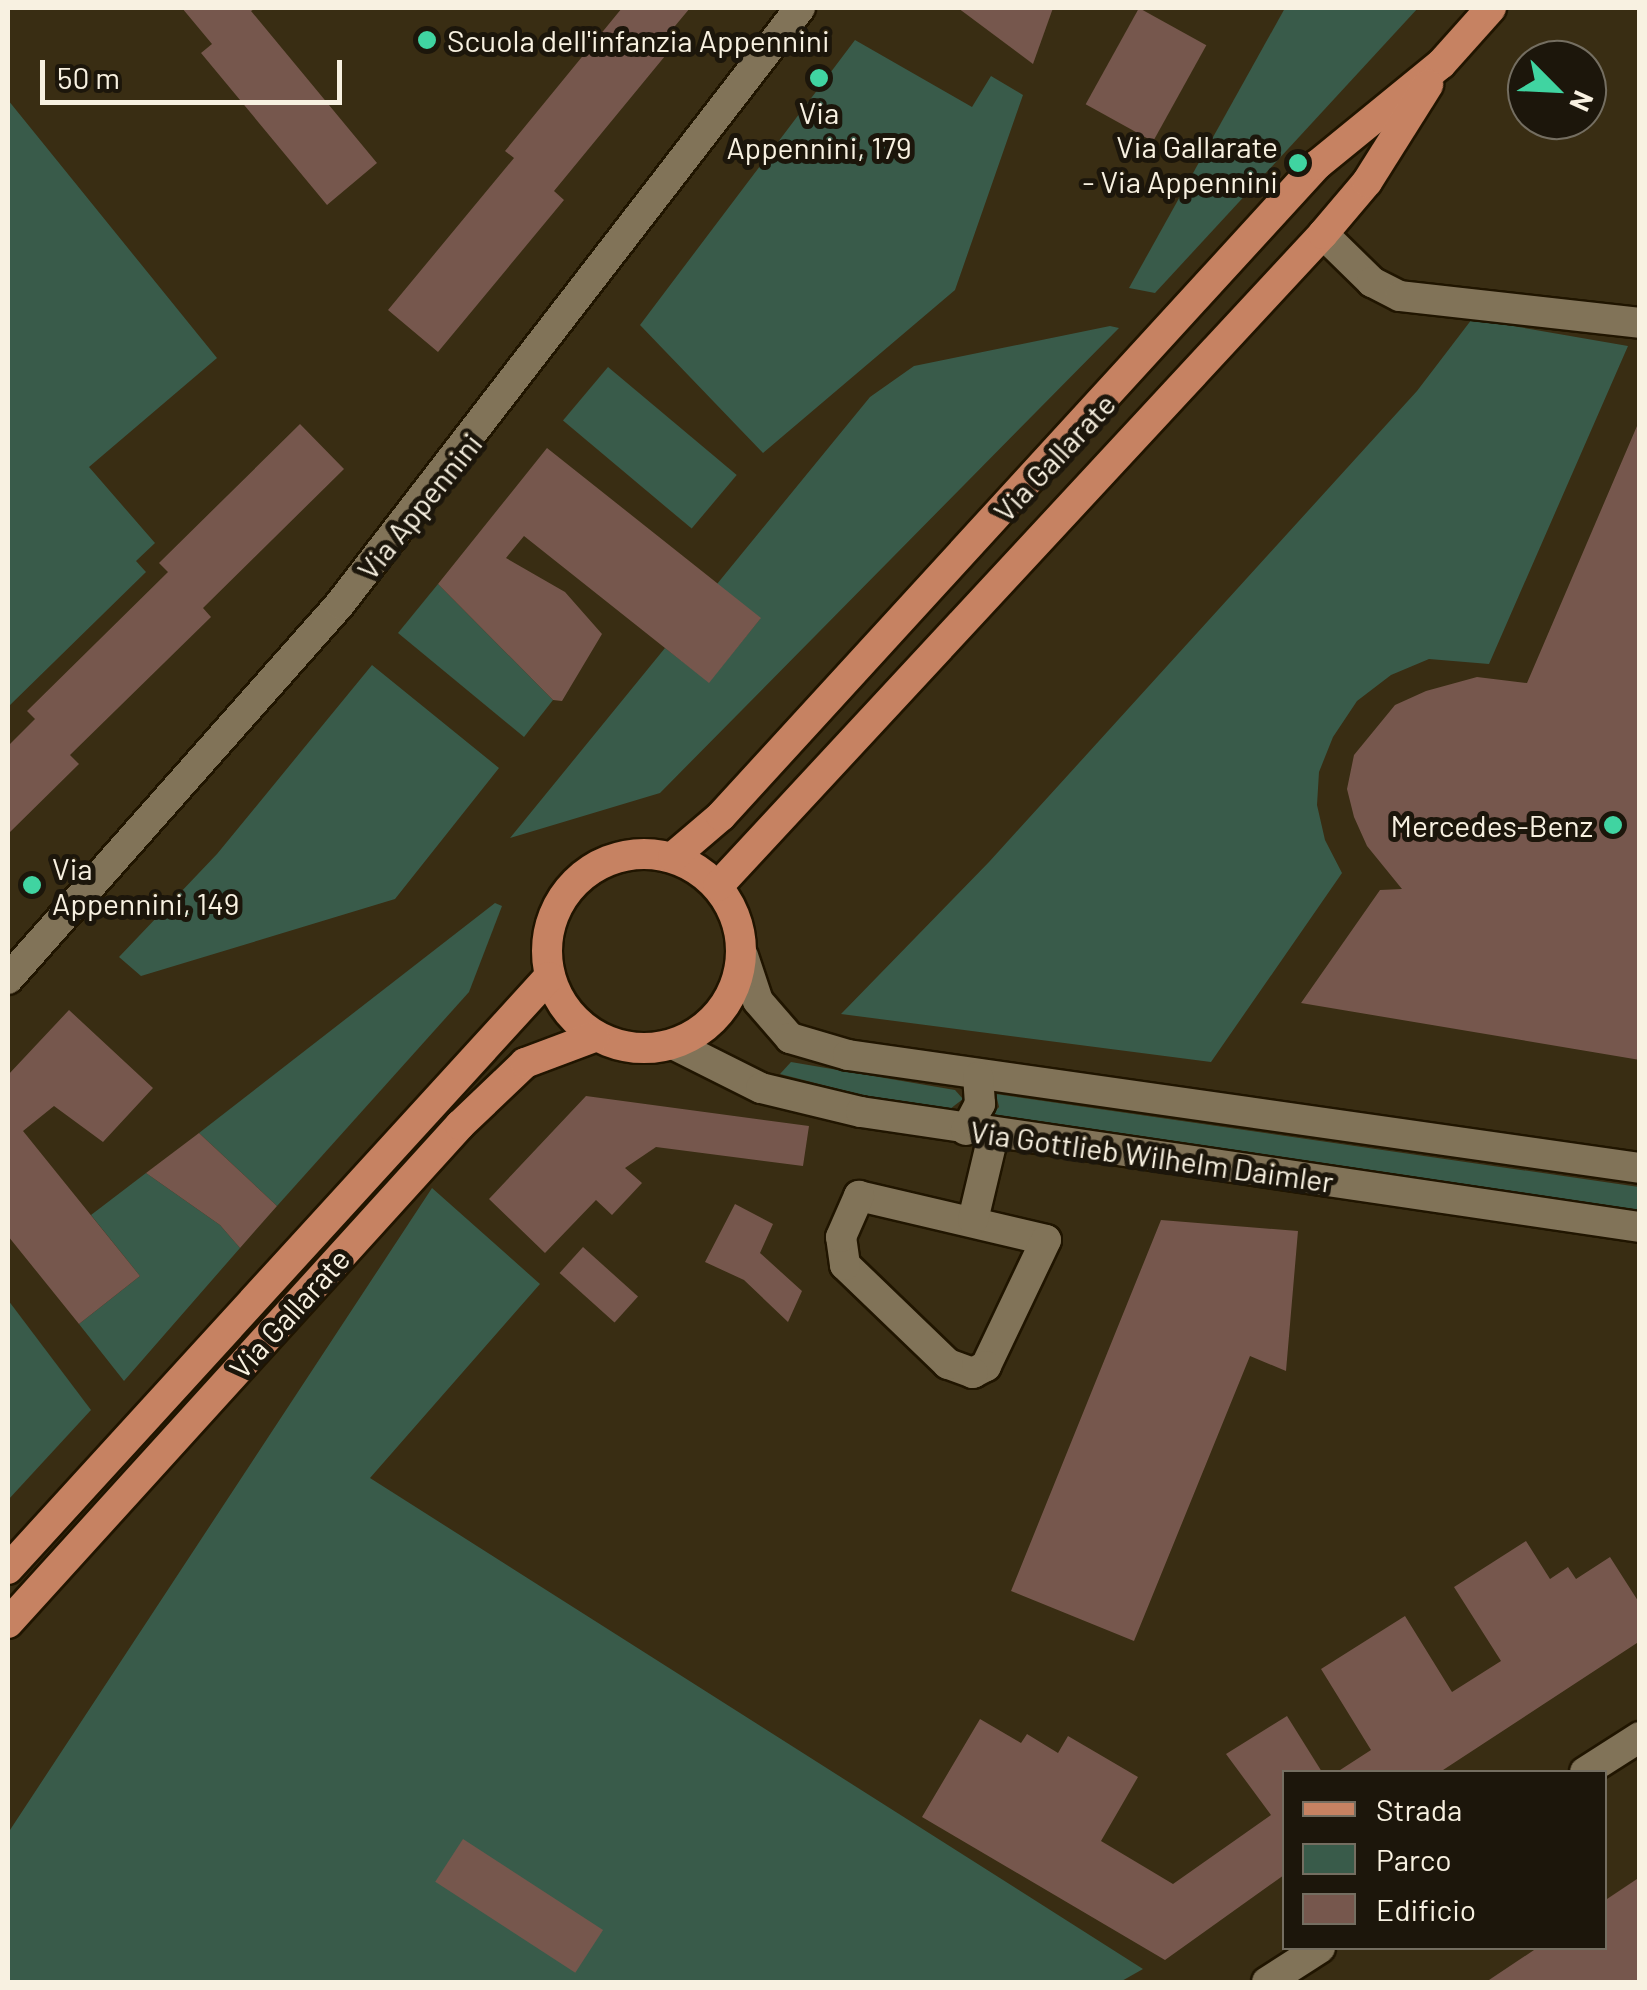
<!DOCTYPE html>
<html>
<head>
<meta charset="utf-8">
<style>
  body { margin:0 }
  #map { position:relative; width:1647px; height:1990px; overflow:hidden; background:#392d13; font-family:Barlow,sans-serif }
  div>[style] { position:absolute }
  .green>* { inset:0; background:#395b4a; transform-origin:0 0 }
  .building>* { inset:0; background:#76574d; transform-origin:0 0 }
  .roads { filter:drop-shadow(2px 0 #201500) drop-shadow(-2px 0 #201500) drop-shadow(0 2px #201500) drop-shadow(0 -2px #201500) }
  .minor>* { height:30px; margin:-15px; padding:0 15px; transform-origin:15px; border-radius:15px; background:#817358 }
  .major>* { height:30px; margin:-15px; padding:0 15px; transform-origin:15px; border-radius:15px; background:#c68262 }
  .major>.ring { margin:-15px; padding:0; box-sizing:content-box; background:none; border:30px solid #c68262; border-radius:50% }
  .dots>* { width:28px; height:28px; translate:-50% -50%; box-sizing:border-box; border:5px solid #1c160b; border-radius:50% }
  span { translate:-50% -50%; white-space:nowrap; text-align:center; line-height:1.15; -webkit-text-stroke:10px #1c160b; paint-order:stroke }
  .poi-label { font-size:30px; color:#f8f1e1 }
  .left { translate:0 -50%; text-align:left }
  .right { translate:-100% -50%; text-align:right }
  .street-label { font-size:30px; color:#f8f1e1 }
  .frame { position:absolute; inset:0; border:10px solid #f8f1e1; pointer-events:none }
  .legend { position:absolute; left:1282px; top:1770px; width:325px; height:180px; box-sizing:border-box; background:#1c160b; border:2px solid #746e61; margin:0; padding:12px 18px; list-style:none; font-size:30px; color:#f8f1e1 }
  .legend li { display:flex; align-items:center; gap:20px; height:50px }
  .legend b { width:50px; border:2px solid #746e61 }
  .north { position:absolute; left:1507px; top:40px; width:100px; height:100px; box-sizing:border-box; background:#1c160b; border:2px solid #746e61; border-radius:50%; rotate:114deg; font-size:28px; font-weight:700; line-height:40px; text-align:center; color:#f8f1e1 }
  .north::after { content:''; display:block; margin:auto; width:35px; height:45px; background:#40d4a1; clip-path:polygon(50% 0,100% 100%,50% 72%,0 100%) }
  .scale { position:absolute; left:40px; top:60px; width:302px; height:45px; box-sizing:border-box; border:5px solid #f8f1e1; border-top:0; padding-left:12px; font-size:30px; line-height:35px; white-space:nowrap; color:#f8f1e1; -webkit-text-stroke:8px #1c160b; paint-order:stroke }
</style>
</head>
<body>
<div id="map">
  <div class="green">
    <div style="clip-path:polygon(1285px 8px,1418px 8px,1155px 293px,1129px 288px)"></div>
    <div style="clip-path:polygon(855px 40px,972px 107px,991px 76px,1023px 95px,955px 290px,763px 453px,640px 325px)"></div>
    <div style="clip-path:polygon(8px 100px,217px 358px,89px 467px,155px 543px,136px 561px,146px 572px,8px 707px)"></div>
    <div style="clip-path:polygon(1472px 319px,1628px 346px,1489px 664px,1429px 659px,1391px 675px,1357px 701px,1333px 737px,1319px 772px,1317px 805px,1325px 840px,1342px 873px,1211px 1062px,841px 1014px,989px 862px,1417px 391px)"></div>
    <div style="clip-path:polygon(1110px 326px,1119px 328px,660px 793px,510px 838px,665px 648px,709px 682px,760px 619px,717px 584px,870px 397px,914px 366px)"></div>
    <div style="left:608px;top:367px;width:168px;height:70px;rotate:40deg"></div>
    <div style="clip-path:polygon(438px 584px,553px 700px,524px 737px,398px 633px)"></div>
    <div style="clip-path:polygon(372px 665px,499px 768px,395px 899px,141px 976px,119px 957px,217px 854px)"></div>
    <div style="clip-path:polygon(495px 903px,502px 906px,469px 992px,277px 1206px,199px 1133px)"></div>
    <div style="clip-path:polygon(791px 1062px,955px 1090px,963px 1099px,950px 1109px,878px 1099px,780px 1074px)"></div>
    <div style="clip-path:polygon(996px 1094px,1639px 1187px,1639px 1211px,989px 1118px,999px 1107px)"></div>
    <div style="clip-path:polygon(146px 1173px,220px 1225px,240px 1248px,124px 1381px,79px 1324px,140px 1276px,91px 1215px)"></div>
    <div style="clip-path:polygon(432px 1188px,540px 1284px,370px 1478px,1143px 1969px,1120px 1982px,8px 1982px,8px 1833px)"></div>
    <div style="clip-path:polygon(8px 1300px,91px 1410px,8px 1500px)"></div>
  </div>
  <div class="building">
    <div style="clip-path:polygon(182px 8px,256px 8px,251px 11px,377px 163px,327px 205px,201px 53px,212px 44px)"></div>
    <div style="clip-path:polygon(622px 8px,690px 8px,670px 32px,679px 39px,554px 191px,564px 200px,438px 352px,388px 310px,514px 158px,505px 151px)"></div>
    <div style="clip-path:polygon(958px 8px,1053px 8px,1033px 64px)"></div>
    <div style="left:1139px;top:8px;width:77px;height:110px;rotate:29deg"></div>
    <div style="clip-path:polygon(1640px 419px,1640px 1060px,1301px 1003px,1380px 890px,1402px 889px,1367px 846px,1354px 817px,1347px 789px,1354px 755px,1395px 705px,1426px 691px,1477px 677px,1527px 683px)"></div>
    <div style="clip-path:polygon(300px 424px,344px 469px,203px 608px,211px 617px,70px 755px,79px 764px,8px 834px,8px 746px,35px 719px,27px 711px,168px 572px,159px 563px)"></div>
    <div style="clip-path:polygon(547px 448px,761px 618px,709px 683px,524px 536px,506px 558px,565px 592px,602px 634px,562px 701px,553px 700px,438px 584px)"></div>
    <div style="clip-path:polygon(69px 1010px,153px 1088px,103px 1142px,54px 1106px,23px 1131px,140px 1276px,79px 1324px,8px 1236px,8px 1075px)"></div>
    <div style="clip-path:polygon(586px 1096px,809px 1126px,803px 1166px,656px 1147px,625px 1168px,642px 1183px,612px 1215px,596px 1200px,545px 1253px,489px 1199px)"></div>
    <div style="clip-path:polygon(199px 1133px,277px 1206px,240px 1248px,220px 1225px,146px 1173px)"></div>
    <div style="clip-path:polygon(735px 1204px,773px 1224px,760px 1253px,802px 1291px,788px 1322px,744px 1280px,705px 1262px)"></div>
    <div style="clip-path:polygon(1161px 1220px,1298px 1231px,1286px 1371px,1250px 1356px,1134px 1641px,1011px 1591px)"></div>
    <div style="left:583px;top:1247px;width:74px;height:35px;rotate:42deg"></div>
    <div style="clip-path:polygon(1526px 1541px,1550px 1579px,1568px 1567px,1576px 1579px,1610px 1557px,1640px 1604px,1640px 1641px,1440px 1772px,1337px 1772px,1371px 1750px,1321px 1669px,1405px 1616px,1452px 1692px,1501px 1661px,1454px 1587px)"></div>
    <div style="clip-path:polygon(1287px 1716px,1322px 1772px,1284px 1772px,1284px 1875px,1165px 1960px,922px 1817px,980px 1719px,1021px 1743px,1027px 1734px,1058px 1753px,1068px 1736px,1138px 1777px,1101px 1841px,1173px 1884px,1271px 1815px,1226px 1754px)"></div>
    <div style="left:463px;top:1839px;width:167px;height:51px;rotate:33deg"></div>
    <div style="clip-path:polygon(1640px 1877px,1640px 1982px,1486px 1982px,1537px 1948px,1604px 1948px,1604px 1901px)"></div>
  </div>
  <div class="roads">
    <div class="minor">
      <div style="left:1323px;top:234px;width:69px;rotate:44.4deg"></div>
      <div style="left:1372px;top:282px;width:31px;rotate:27deg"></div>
      <div style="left:1400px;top:296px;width:242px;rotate:6.4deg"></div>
      <div style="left:743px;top:956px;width:47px;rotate:71.6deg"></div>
      <div style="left:758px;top:1001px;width:49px;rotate:49.1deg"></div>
      <div style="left:790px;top:1038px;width:60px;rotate:16.3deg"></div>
      <div style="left:848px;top:1055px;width:800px;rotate:8.12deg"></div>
      <div style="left:8px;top:979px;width:501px;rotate:-48.48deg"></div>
      <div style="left:340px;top:604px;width:753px;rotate:-52.34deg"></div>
      <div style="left:675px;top:1045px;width:96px;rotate:26.6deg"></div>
      <div style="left:761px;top:1088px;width:103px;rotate:13.5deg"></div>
      <div style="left:861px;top:1112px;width:787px;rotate:8.4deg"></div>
      <div style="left:966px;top:1130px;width:30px;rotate:-62deg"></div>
      <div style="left:980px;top:1104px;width:27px;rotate:-94deg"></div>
      <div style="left:859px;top:1196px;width:192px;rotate:13.2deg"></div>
      <div style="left:1046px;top:1240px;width:140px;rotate:115.5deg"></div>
      <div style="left:986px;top:1366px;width:15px;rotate:152deg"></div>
      <div style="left:973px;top:1373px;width:27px;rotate:-160deg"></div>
      <div style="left:948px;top:1364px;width:143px;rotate:-136.1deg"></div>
      <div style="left:845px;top:1265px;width:28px;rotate:-98deg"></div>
      <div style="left:841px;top:1237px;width:45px;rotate:-66.3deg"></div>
      <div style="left:973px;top:1220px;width:90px;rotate:-76.6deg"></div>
      <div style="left:1585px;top:1772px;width:65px;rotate:-32.5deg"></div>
      <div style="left:1267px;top:1982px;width:63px;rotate:-32.7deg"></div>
    </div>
    <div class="major">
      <div class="ring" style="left:547px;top:854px;width:164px;height:164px"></div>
      <div style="left:673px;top:857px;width:63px;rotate:-40.5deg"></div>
      <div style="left:721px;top:816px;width:883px;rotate:-47.53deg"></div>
      <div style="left:1317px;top:165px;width:160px;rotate:-39.2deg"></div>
      <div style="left:1441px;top:64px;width:75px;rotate:-48.2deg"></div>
      <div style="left:718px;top:886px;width:889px;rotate:-47.14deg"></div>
      <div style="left:1323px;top:234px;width:68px;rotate:-49.8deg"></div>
      <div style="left:1367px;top:182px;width:115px;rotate:-57.8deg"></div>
      <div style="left:8px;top:1569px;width:802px;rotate:-47.58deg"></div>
      <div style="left:8px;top:1623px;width:673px;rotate:-47.77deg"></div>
      <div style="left:460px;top:1125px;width:90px;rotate:-43.6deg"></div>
      <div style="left:525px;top:1063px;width:74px;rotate:-20.6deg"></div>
    </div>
  </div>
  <div class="dots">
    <div style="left:427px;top:40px;background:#40d4a1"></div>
    <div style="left:819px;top:78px;background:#40d4a1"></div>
    <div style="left:1298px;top:163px;background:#40d4a1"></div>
    <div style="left:1613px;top:825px;background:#40d4a1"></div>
    <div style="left:32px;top:885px;background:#40d4a1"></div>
  </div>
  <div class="poi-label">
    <span class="left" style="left:447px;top:40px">Scuola dell'infanzia Appennini</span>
    <span style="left:819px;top:129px">Via<br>Appennini, 179</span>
    <span class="right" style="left:1278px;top:163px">Via Gallarate<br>- Via Appennini</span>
    <span class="right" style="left:1593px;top:825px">Mercedes-Benz</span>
    <span class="left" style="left:52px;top:885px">Via<br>Appennini, 149</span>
  </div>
  <div class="street-label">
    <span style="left:1054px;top:457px;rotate:-47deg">Via Gallarate</span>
    <span style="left:419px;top:506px;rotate:-51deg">Via Appennini</span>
    <span style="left:1152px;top:1156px;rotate:8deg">Via Gottlieb Wilhelm Daimler</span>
    <span style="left:289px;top:1313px;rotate:-48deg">Via Gallarate</span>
  </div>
  <div class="frame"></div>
  <ul class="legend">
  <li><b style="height:12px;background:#c68262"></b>Strada</li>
  <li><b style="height:28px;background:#395b4a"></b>Parco</li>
  <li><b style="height:28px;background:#76574d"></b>Edificio</li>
  </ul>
  <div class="north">N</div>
  <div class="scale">50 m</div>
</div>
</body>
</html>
